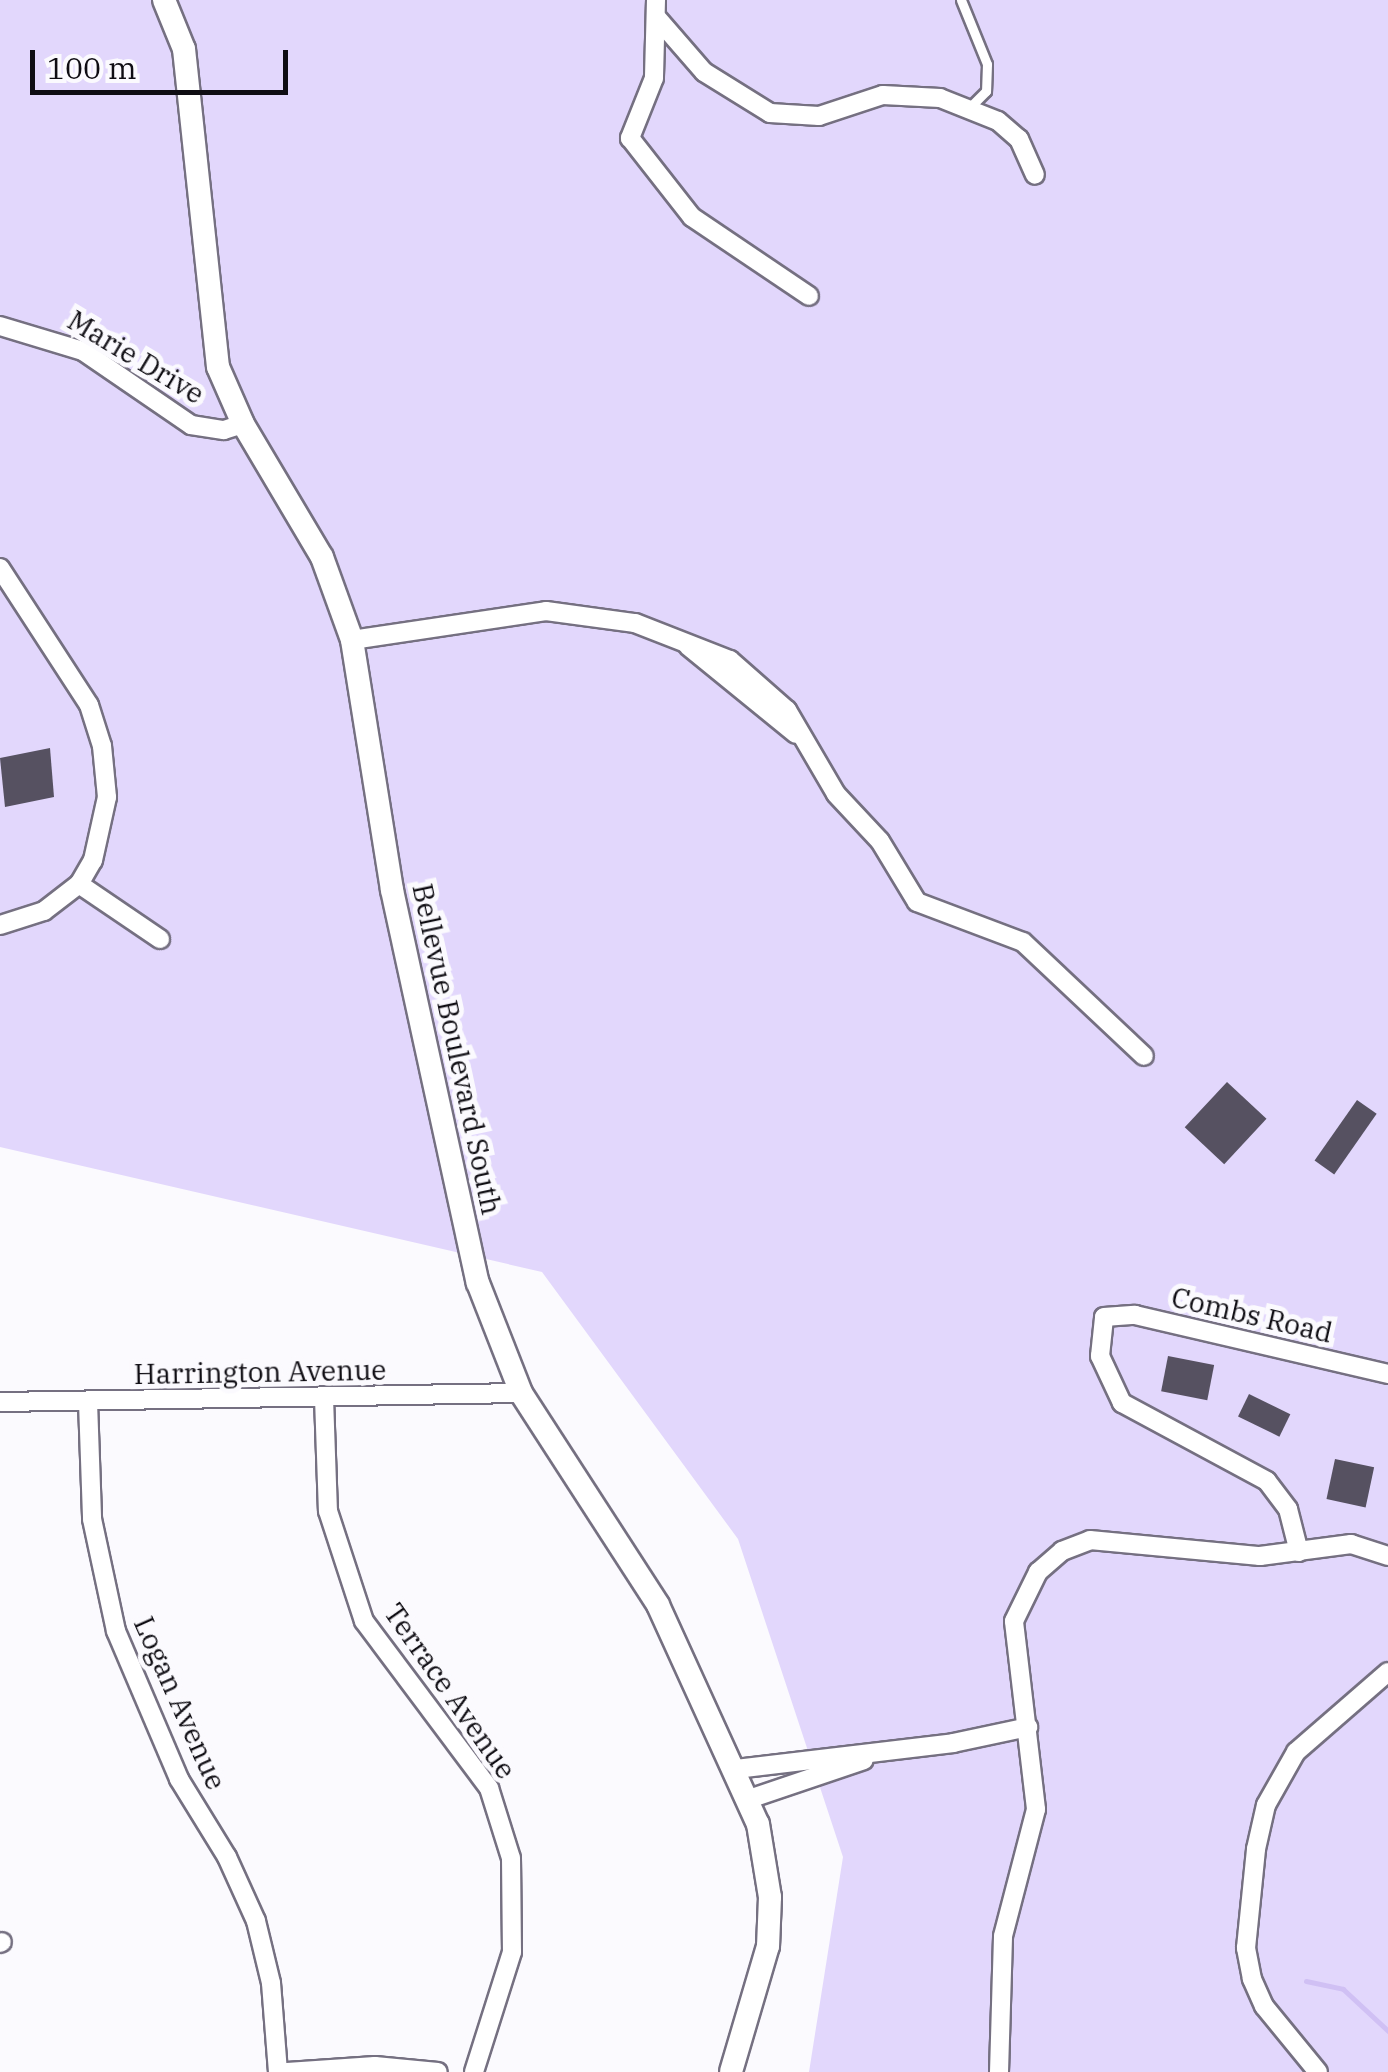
<!DOCTYPE html>
<html>
<head>
<meta charset="utf-8">
<style>
  body { margin:0 }
  #map { position:relative; width:1388px; height:2072px; overflow:hidden; background:#fbfafe; font-family:"IBM Plex Serif",serif }
  div>[style] { position:absolute }
  .green>* { inset:0; background:#e2d7fc }
  .stream>* { height:5px; margin:-2.5px; padding:0 2.5px; transform-origin:2.5px; border-radius:2.5px; background:#d0c0f4 }
  .building>* { inset:0; background:#565161; transform-origin:0 0 }
  .roads { filter:drop-shadow(2px 0 #757081) drop-shadow(-2px 0 #757081) drop-shadow(0 2px #757081) drop-shadow(0 -2px #757081) }
  .service>* { height:9px; margin:-4.5px; padding:0 4.5px; transform-origin:4.5px; border-radius:4.5px; background:#fff }
  .minor>* { height:18px; margin:-9px; padding:0 9px; transform-origin:9px; border-radius:9px; background:#fff }
  .tertiary>* { height:22px; margin:-11px; padding:0 11px; transform-origin:11px; border-radius:11px; background:#fff }
  span { translate:-50% -50%; white-space:nowrap; text-align:center; line-height:1.15; -webkit-text-stroke:10px #fbfafe; paint-order:stroke }
  .street-label { font-size:28px; color:#0f0d13 }
  .scale { position:absolute; left:30px; top:50px; width:258px; height:45px; box-sizing:border-box; border:5px solid #0f0d13; border-top:0; padding-left:12px; font-size:30px; line-height:35px; white-space:nowrap; color:#0f0d13; -webkit-text-stroke:8px #fbfafe; paint-order:stroke }
</style>
</head>
<body>
<div id="map">
  <div class="green">
    <div style="clip-path:polygon(0 0,1388px 0,1388px 2072px,809px 2072px,843px 1857px,738px 1539px,542px 1272px,0 1147px)"></div>
  </div>
  <div class="stream">
    <div style="left:1306px;top:1981px;width:38px;rotate:12deg"></div>
    <div style="left:1343px;top:1989px;width:62px;rotate:43deg"></div>
  </div>
  <div class="building">
    <div style="clip-path:polygon(50px 748px,54px 797px,5px 807px,0 758px)"></div>
    <div style="left:1227px;top:1082px;width:54px;height:62px;rotate:43deg"></div>
    <div style="left:1357px;top:1100px;width:24px;height:74px;rotate:35deg"></div>
    <div style="left:1168px;top:1356px;width:47px;height:36px;rotate:11deg"></div>
    <div style="left:1249px;top:1394px;width:46px;height:25px;rotate:26deg"></div>
    <div style="left:1335px;top:1459px;width:40px;height:41px;rotate:12deg"></div>
  </div>
  <div class="roads">
    <div class="service">
      <div style="left:961px;top:0;width:69px;rotate:67.9deg"></div>
      <div style="left:987px;top:64px;width:27px;rotate:92deg"></div>
      <div style="left:986px;top:91px;width:23px;rotate:135deg"></div>
    </div>
    <div class="minor">
      <div style="left:656px;top:0;width:78px;rotate:91.5deg"></div>
      <div style="left:654px;top:78px;width:65px;rotate:111.8deg"></div>
      <div style="left:630px;top:138px;width:100px;rotate:51.9deg"></div>
      <div style="left:692px;top:217px;width:141px;rotate:34deg"></div>
      <div style="left:658px;top:19px;width:70px;rotate:49deg"></div>
      <div style="left:704px;top:72px;width:78px;rotate:31.8deg"></div>
      <div style="left:770px;top:113px;width:49px;rotate:3.5deg"></div>
      <div style="left:819px;top:116px;width:67px;rotate:-18.2deg"></div>
      <div style="left:883px;top:95px;width:57px;rotate:3deg"></div>
      <div style="left:940px;top:98px;width:62px;rotate:21.6deg"></div>
      <div style="left:998px;top:121px;width:28px;rotate:41deg"></div>
      <div style="left:1019px;top:139px;width:39px;rotate:66deg"></div>
      <div style="left:0;top:326px;width:87px;rotate:16.8deg"></div>
      <div style="left:83px;top:351px;width:131px;rotate:34.4deg"></div>
      <div style="left:191px;top:425px;width:33px;rotate:9deg"></div>
      <div style="left:224px;top:430px;width:20px;rotate:-18deg"></div>
      <div style="left:0;top:568px;width:163px;rotate:57deg"></div>
      <div style="left:89px;top:705px;width:43px;rotate:72.4deg"></div>
      <div style="left:102px;top:746px;width:51px;rotate:84.4deg"></div>
      <div style="left:107px;top:797px;width:65px;rotate:102.5deg"></div>
      <div style="left:93px;top:860px;width:28px;rotate:120deg"></div>
      <div style="left:79px;top:884px;width:44px;rotate:142.4deg"></div>
      <div style="left:44px;top:911px;width:46px;rotate:162.3deg"></div>
      <div style="left:352px;top:640px;width:196px;rotate:-8.5deg"></div>
      <div style="left:546px;top:611px;width:90px;rotate:7.7deg"></div>
      <div style="left:635px;top:623px;width:102px;rotate:21.3deg"></div>
      <div style="left:730px;top:660px;width:76px;rotate:41.3deg"></div>
      <div style="left:787px;top:710px;width:97px;rotate:59.7deg"></div>
      <div style="left:836px;top:794px;width:64px;rotate:46.9deg"></div>
      <div style="left:880px;top:841px;width:71px;rotate:58.8deg"></div>
      <div style="left:917px;top:902px;width:113px;rotate:20.7deg"></div>
      <div style="left:1023px;top:942px;width:166px;rotate:43.3deg"></div>
      <div style="left:688px;top:646px;width:139px;rotate:39.2deg"></div>
      <div style="left:79px;top:884px;width:98px;rotate:34.2deg"></div>
      <div style="left:324px;top:1398px;width:113px;rotate:88deg"></div>
      <div style="left:328px;top:1511px;width:116px;rotate:71.9deg"></div>
      <div style="left:364px;top:1621px;width:209px;rotate:53.2deg"></div>
      <div style="left:489px;top:1788px;width:73px;rotate:72.6deg"></div>
      <div style="left:511px;top:1858px;width:94px;rotate:89.4deg"></div>
      <div style="left:512px;top:1952px;width:126px;rotate:107.6deg"></div>
      <div style="left:0;top:1402px;width:521px;rotate:-0.99deg"></div>
      <div style="left:88px;top:1402px;width:117px;rotate:88deg"></div>
      <div style="left:92px;top:1519px;width:115px;rotate:77.9deg"></div>
      <div style="left:116px;top:1631px;width:161px;rotate:66.9deg"></div>
      <div style="left:179px;top:1779px;width:92px;rotate:58.4deg"></div>
      <div style="left:227px;top:1857px;width:70px;rotate:65.6deg"></div>
      <div style="left:256px;top:1921px;width:64px;rotate:76.4deg"></div>
      <div style="left:271px;top:1983px;width:89px;rotate:85.5deg"></div>
      <div style="left:1299px;top:1552px;width:44px;rotate:-104.3deg"></div>
      <div style="left:1288px;top:1509px;width:35px;rotate:-127deg"></div>
      <div style="left:1267px;top:1481px;width:165px;rotate:-151.7deg"></div>
      <div style="left:1122px;top:1403px;width:52px;rotate:-115.1deg"></div>
      <div style="left:1100px;top:1356px;width:39px;rotate:-84deg"></div>
      <div style="left:1104px;top:1317px;width:31px;rotate:-4deg"></div>
      <div style="left:1135px;top:1315px;width:260px;rotate:13.1deg"></div>
      <div style="left:736px;top:1769px;width:219px;rotate:-6.8deg"></div>
      <div style="left:953px;top:1743px;width:77px;rotate:-12deg"></div>
      <div style="left:749px;top:1799px;width:121px;rotate:-18.7deg"></div>
      <div style="left:0;top:1943px;width:2px;rotate:-27deg"></div>
      <div style="left:287px;top:2072px;width:88px;rotate:-3.9deg"></div>
      <div style="left:375px;top:2066px;width:63px;rotate:5.4deg"></div>
      <div style="left:999px;top:2072px;width:136px;rotate:-88.3deg"></div>
      <div style="left:1003px;top:1936px;width:131px;rotate:-75.4deg"></div>
      <div style="left:1036px;top:1809px;width:189px;rotate:-96.7deg"></div>
      <div style="left:1014px;top:1621px;width:55px;rotate:-63.9deg"></div>
      <div style="left:1038px;top:1572px;width:32px;rotate:-41deg"></div>
      <div style="left:1062px;top:1551px;width:30px;rotate:-21deg"></div>
      <div style="left:1090px;top:1540px;width:171px;rotate:5.4deg"></div>
      <div style="left:1260px;top:1556px;width:92px;rotate:-7.5deg"></div>
      <div style="left:1351px;top:1544px;width:39px;rotate:18deg"></div>
      <div style="left:1318px;top:2072px;width:85px;rotate:-129.3deg"></div>
      <div style="left:1264px;top:2006px;width:30px;rotate:-114deg"></div>
      <div style="left:1252px;top:1979px;width:32px;rotate:-101deg"></div>
      <div style="left:1246px;top:1948px;width:100px;rotate:-84.2deg"></div>
      <div style="left:1256px;top:1849px;width:45px;rotate:-77.2deg"></div>
      <div style="left:1266px;top:1805px;width:61px;rotate:-60.5deg"></div>
      <div style="left:1296px;top:1752px;width:122px;rotate:-41deg"></div>
    </div>
    <div class="tertiary">
      <div style="left:164px;top:0;width:53px;rotate:67.8deg"></div>
      <div style="left:184px;top:49px;width:320px;rotate:83.9deg"></div>
      <div style="left:218px;top:367px;width:62px;rotate:66.3deg"></div>
      <div style="left:243px;top:424px;width:155px;rotate:59.3deg"></div>
      <div style="left:322px;top:557px;width:88px;rotate:70.1deg"></div>
      <div style="left:352px;top:640px;width:253px;rotate:80.9deg"></div>
      <div style="left:392px;top:890px;width:402px;rotate:77.7deg"></div>
      <div style="left:478px;top:1283px;width:118px;rotate:68.6deg"></div>
      <div style="left:521px;top:1393px;width:252px;rotate:57.1deg"></div>
      <div style="left:658px;top:1605px;width:241px;rotate:65.5deg"></div>
      <div style="left:758px;top:1824px;width:74px;rotate:80.7deg"></div>
      <div style="left:770px;top:1897px;width:49px;rotate:92.3deg"></div>
      <div style="left:768px;top:1946px;width:131px;rotate:106.4deg"></div>
    </div>
  </div>
  <div class="street-label">
    <span style="left:136px;top:357px;rotate:31deg">Marie Drive</span>
    <span style="left:457px;top:1049px;rotate:78deg">Bellevue Boulevard South</span>
    <span style="left:1252px;top:1315px;rotate:13deg">Combs Road</span>
    <span style="left:260px;top:1372px;rotate:-1deg">Harrington Avenue</span>
    <span style="left:450px;top:1691px;rotate:55deg">Terrace Avenue</span>
    <span style="left:180px;top:1703px;rotate:66deg">Logan Avenue</span>
  </div>
  <div class="scale">100 m</div>
</div>
</body>
</html>
